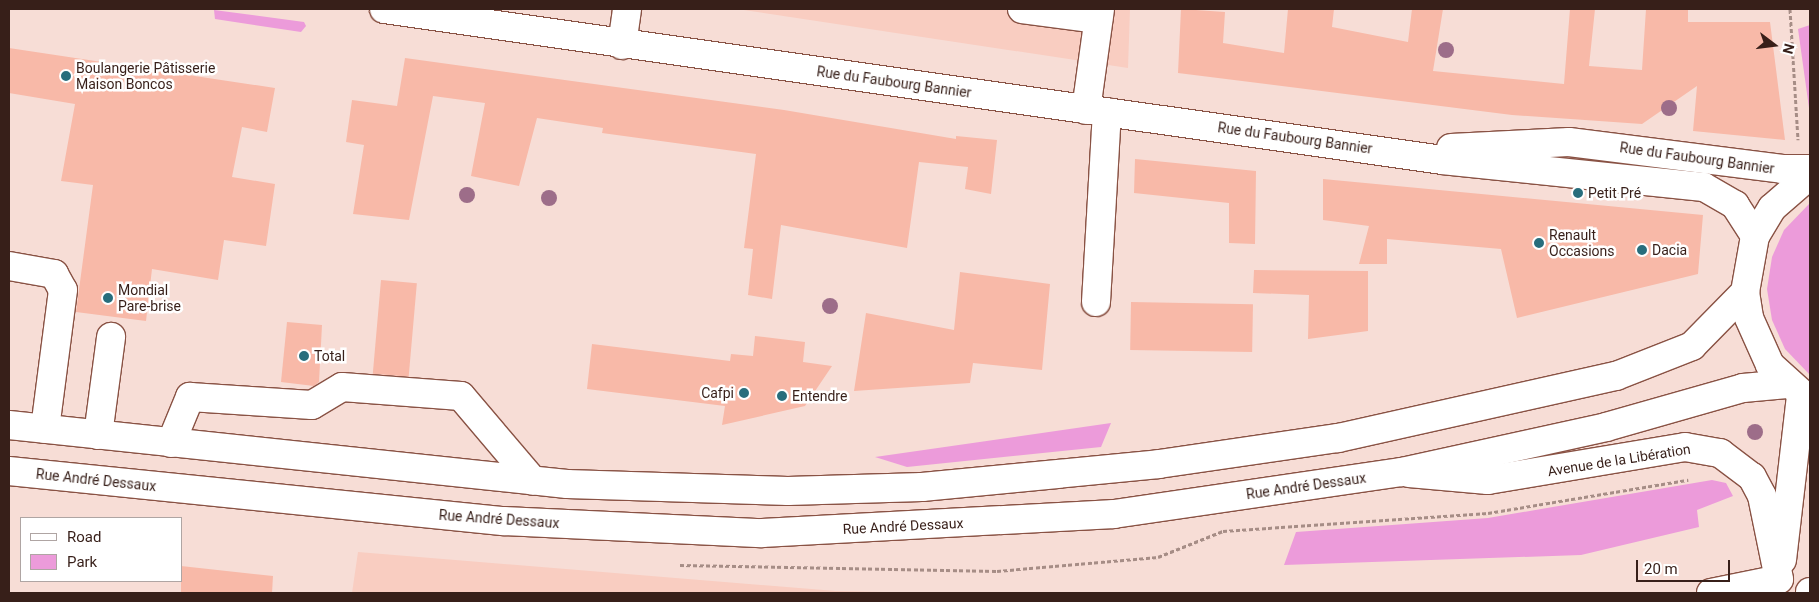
<!DOCTYPE html>
<html>
<head>
<meta charset="utf-8">
<style>
  body { margin:0 }
  #map { position:relative; width:1819px; height:602px; overflow:hidden; background:#f7ddd6; font-family:Roboto,sans-serif }
  div>[style] { position:absolute }
  .built>* { inset:0; background:#f9cdc1 }
  .green>* { inset:0; background:#ec9bda }
  .building>* { inset:0; background:#f8b9a8; transform-origin:0 0 }
  .path>* { height:3px; margin-top:-1.5px; transform-origin:0; background:repeating-linear-gradient(90deg,#a68d86 0 4px,transparent 0 6.5px) }
  .roads { filter:drop-shadow(1px 0 #895244) drop-shadow(-1px 0 #895244) drop-shadow(0 1px #895244) drop-shadow(0 -1px #895244) }
  .minor>* { height:28px; margin:-14px; padding:0 14px; transform-origin:14px; border-radius:14px; background:#fff }
  .major>* { height:28px; margin:-14px; padding:0 14px; transform-origin:14px; border-radius:14px; background:#fff }
  .trees>* { width:16px; height:16px; margin:-8px; border-radius:50%; background:#9d6d89 }
  .dots>* { width:14px; height:14px; translate:-50% -50%; box-sizing:border-box; border:2px solid #fff; border-radius:50% }
  span { translate:-50% -50%; white-space:nowrap; text-align:center; line-height:1.15; -webkit-text-stroke:5px #fff; paint-order:stroke }
  .poi-label { font-size:14px; color:#371f19 }
  .left { translate:0 -50%; text-align:left }
  .right { translate:-100% -50%; text-align:right }
  .street-label { font-size:14px; color:#371f19 }
  .frame { position:absolute; inset:0; border:10px solid #371f19; pointer-events:none }
  .legend { position:absolute; left:20px; top:517px; width:162px; height:65px; box-sizing:border-box; background:#fff; border:1px solid #afa5a3; margin:0; padding:6px 9px; list-style:none; font-size:15px; color:#371f19 }
  .legend li { display:flex; align-items:center; gap:10px; height:25px }
  .legend b { width:25px; border:1px solid #afa5a3 }
  .north { position:absolute; left:1749px; top:20px; width:50px; height:50px; -webkit-text-stroke:4px #fff; paint-order:stroke; rotate:105deg; font-size:14px; font-weight:700; line-height:20px; text-align:center; color:#371f19 }
  .north::after { content:''; display:block; margin:auto; width:18px; height:22px; background:#371f19; clip-path:polygon(50% 0,100% 100%,50% 72%,0 100%) }
  .scale { position:absolute; left:1636px; top:560px; width:94px; height:22px; box-sizing:border-box; border:2px solid #371f19; border-top:0; padding-left:6px; font-size:15px; line-height:18px; white-space:nowrap; color:#371f19; -webkit-text-stroke:4px #fff; paint-order:stroke }
</style>
</head>
<body>
<div id="map">
  <div class="built">
    <div style="clip-path:polygon(737px 9px,1130px 9px,1128px 68px)"></div>
    <div style="clip-path:polygon(358px 552px,836px 591px,932px 593px,352px 593px)"></div>
  </div>
  <div class="green">
    <div style="clip-path:polygon(214px 10px,304px 22px,306px 26px,301px 32px,215px 19px)"></div>
    <div style="clip-path:polygon(1810px 25px,1810px 115px,1798px 29px)"></div>
    <div style="clip-path:polygon(1810px 203px,1810px 375px,1785px 349px,1772px 320px,1767px 289px,1772px 257px,1784px 230px)"></div>
    <div style="clip-path:polygon(1111px 423px,1101px 447px,907px 467px,875px 457px)"></div>
    <div style="clip-path:polygon(1712px 480px,1726px 483px,1733px 496px,1697px 510px,1699px 527px,1581px 555px,1284px 565px,1296px 532px,1488px 518px)"></div>
  </div>
  <div class="building">
    <div style="clip-path:polygon(1181px 9px,1225px 12px,1223px 43px,1284px 53px,1288px 9px,1334px 9px,1332px 27px,1408px 42px,1412px 9px,1443px 9px,1433px 71px,1564px 84px,1570px 9px,1595px 9px,1589px 66px,1642px 70px,1646px 9px,1688px 9px,1688px 22px,1770px 22px,1785px 140px,1693px 131px,1697px 86px,1642px 124px,1512px 115px,1178px 73px)"></div>
    <div style="clip-path:polygon(9px 48px,275px 88px,267px 132px,242px 127px,232px 177px,275px 184px,266px 246px,224px 240px,218px 280px,152px 269px,146px 321px,76px 312px,93px 185px,61px 181px,75px 104px,9px 93px)"></div>
    <div style="clip-path:polygon(405px 58px,784px 110px,956px 139px,956px 136px,997px 140px,991px 194px,965px 189px,968px 167px,919px 162px,907px 248px,781px 225px,772px 299px,748px 295px,753px 249px,744px 248px,756px 154px,602px 133px,603px 128px,537px 118px,519px 186px,471px 176px,485px 103px,433px 96px,409px 220px,353px 214px,364px 145px,346px 142px,352px 100px,397px 106px)"></div>
    <div style="clip-path:polygon(1135px 159px,1256px 171px,1255px 244px,1229px 243px,1229px 203px,1134px 193px)"></div>
    <div style="clip-path:polygon(1323px 179px,1703px 215px,1698px 274px,1517px 318px,1501px 249px,1387px 239px,1387px 264px,1359px 264px,1369px 226px,1323px 220px)"></div>
    <div style="clip-path:polygon(1254px 270px,1368px 271px,1368px 331px,1308px 339px,1309px 295px,1253px 293px)"></div>
    <div style="clip-path:polygon(960px 272px,1050px 284px,1042px 370px,973px 363px,970px 383px,854px 391px,866px 313px,954px 330px)"></div>
    <div style="left:381px;top:280px;width:36px;height:94px;rotate:5deg"></div>
    <div style="left:1131px;top:302px;width:122px;height:48px;rotate:1deg"></div>
    <div style="clip-path:polygon(287px 322px,322px 325px,319px 382px,314px 386px,281px 382px)"></div>
    <div style="clip-path:polygon(755px 336px,805px 342px,803px 362px,832px 366px,805px 406px,722px 425px,725px 406px,587px 389px,592px 344px,730px 361px,731px 354px,753px 356px)"></div>
    <div style="clip-path:polygon(181px 566px,273px 576px,272px 593px,181px 593px)"></div>
  </div>
  <div class="path">
    <div style="left:1790px;top:9px;width:131px;rotate:86.5deg"></div>
    <div style="left:680px;top:565px;width:317px;rotate:1.1deg"></div>
    <div style="left:997px;top:571px;width:162px;rotate:-5deg"></div>
    <div style="left:1158px;top:557px;width:70px;rotate:-21.8deg"></div>
    <div style="left:1223px;top:531px;width:266px;rotate:-3.9deg"></div>
    <div style="left:1488px;top:513px;width:203px;rotate:-9.4deg"></div>
  </div>
  <div class="roads">
    <div class="minor">
      <div style="left:1022px;top:9px;width:77px;rotate:7.5deg"></div>
      <div style="left:622px;top:45px;width:36px;rotate:-82deg"></div>
      <div style="left:1086px;top:110px;width:102px;rotate:-82.1deg"></div>
      <div style="left:9px;top:266px;width:46px;rotate:10.1deg"></div>
      <div style="left:54px;top:274px;width:18px;rotate:61deg"></div>
      <div style="left:63px;top:290px;width:140px;rotate:97.4deg"></div>
      <div style="left:1096px;top:302px;width:190px;rotate:-86.7deg"></div>
      <div style="left:98px;top:435px;width:99px;rotate:-82.4deg"></div>
      <div style="left:171px;top:443px;width:50px;rotate:-67.6deg"></div>
      <div style="left:190px;top:397px;width:122px;rotate:3.8deg"></div>
      <div style="left:312px;top:405px;width:35px;rotate:-31deg"></div>
      <div style="left:342px;top:387px;width:119px;rotate:4.3deg"></div>
      <div style="left:461px;top:396px;width:111px;rotate:49.7deg"></div>
      <div style="left:1409px;top:473px;width:79px;rotate:5.1deg"></div>
      <div style="left:1488px;top:480px;width:200px;rotate:-9.5deg"></div>
      <div style="left:1685px;top:447px;width:36px;rotate:10deg"></div>
      <div style="left:1720px;top:453px;width:40px;rotate:37deg"></div>
      <div style="left:1752px;top:477px;width:21px;rotate:62deg"></div>
      <div style="left:1762px;top:496px;width:85px;rotate:78.4deg"></div>
      <div style="left:1782px;top:560px;width:166px;rotate:-83.4deg"></div>
      <div style="left:1711px;top:593px;width:69px;rotate:-11.6deg"></div>
      <div style="left:1810px;top:593px;width:1px;rotate:-90deg"></div>
    </div>
    <div class="major">
      <div style="left:384px;top:9px;width:1069px;rotate:8.12deg"></div>
      <div style="left:1442px;top:160px;width:263px;rotate:5.9deg"></div>
      <div style="left:1704px;top:187px;width:36px;rotate:30deg"></div>
      <div style="left:1735px;top:205px;width:37px;rotate:57deg"></div>
      <div style="left:1451px;top:148px;width:118px;rotate:-2.9deg"></div>
      <div style="left:1569px;top:142px;width:215px;rotate:7.2deg"></div>
      <div style="left:1782px;top:169px;width:28px"></div>
      <div style="left:1810px;top:175px;width:50px;rotate:139deg"></div>
      <div style="left:1772px;top:208px;width:33px;rotate:121deg"></div>
      <div style="left:1755px;top:236px;width:57px;rotate:100.1deg"></div>
      <div style="left:1745px;top:292px;width:26px;rotate:81deg"></div>
      <div style="left:1749px;top:318px;width:51px;rotate:65.9deg"></div>
      <div style="left:1770px;top:365px;width:54px;rotate:42deg"></div>
      <div style="left:9px;top:425px;width:561px;rotate:6.04deg"></div>
      <div style="left:567px;top:484px;width:221px;rotate:1.8deg"></div>
      <div style="left:788px;top:491px;width:134px;rotate:-1.7deg"></div>
      <div style="left:922px;top:487px;width:238px;rotate:-5.5deg"></div>
      <div style="left:1159px;top:464px;width:181px;rotate:-8.3deg"></div>
      <div style="left:1338px;top:438px;width:285px;rotate:-12.6deg"></div>
      <div style="left:1616px;top:376px;width:82px;rotate:-21.5deg"></div>
      <div style="left:1692px;top:346px;width:76px;rotate:-45.5deg"></div>
      <div style="left:9px;top:471px;width:498px;rotate:5.8deg"></div>
      <div style="left:504px;top:521px;width:258px;rotate:2.7deg"></div>
      <div style="left:762px;top:533px;width:353px;rotate:-3.1deg"></div>
      <div style="left:1114px;top:514px;width:291px;rotate:-8.3deg"></div>
      <div style="left:1402px;top:472px;width:209px;rotate:-12.4deg"></div>
      <div style="left:1606px;top:427px;width:142px;rotate:-15.9deg"></div>
      <div style="left:1743px;top:388px;width:44px;rotate:-5.2deg"></div>
    </div>
  </div>
  <div class="trees">
    <div style="left:1446px;top:50px"></div>
    <div style="left:1669px;top:108px"></div>
    <div style="left:467px;top:195px"></div>
    <div style="left:549px;top:198px"></div>
    <div style="left:830px;top:306px"></div>
    <div style="left:1755px;top:432px"></div>
  </div>
  <div class="dots">
    <div style="left:66px;top:76px;background:#286d7c"></div>
    <div style="left:1578px;top:193px;background:#286d7c"></div>
    <div style="left:1539px;top:243px;background:#286d7c"></div>
    <div style="left:1642px;top:250px;background:#286d7c"></div>
    <div style="left:108px;top:298px;background:#286d7c"></div>
    <div style="left:304px;top:356px;background:#286d7c"></div>
    <div style="left:744px;top:393px;background:#286d7c"></div>
    <div style="left:782px;top:396px;background:#286d7c"></div>
  </div>
  <div class="poi-label">
    <span class="left" style="left:76px;top:76px">Boulangerie Pâtisserie<br>Maison Boncos</span>
    <span class="left" style="left:1588px;top:193px">Petit Pré</span>
    <span class="left" style="left:1549px;top:243px">Renault<br>Occasions</span>
    <span class="left" style="left:1652px;top:250px">Dacia</span>
    <span class="left" style="left:118px;top:298px">Mondial<br>Pare-brise</span>
    <span class="left" style="left:314px;top:356px">Total</span>
    <span class="right" style="left:734px;top:393px">Cafpi</span>
    <span class="left" style="left:792px;top:396px">Entendre</span>
  </div>
  <div class="street-label">
    <span style="left:894px;top:82px;rotate:8deg">Rue du Faubourg Bannier</span>
    <span style="left:1295px;top:138px;rotate:8deg">Rue du Faubourg Bannier</span>
    <span style="left:1697px;top:158px;rotate:8deg">Rue du Faubourg Bannier</span>
    <span style="left:1619px;top:460px;rotate:-9deg">Avenue de la Libération</span>
    <span style="left:96px;top:480px;rotate:6deg">Rue André Dessaux</span>
    <span style="left:1306px;top:486px;rotate:-8deg">Rue André Dessaux</span>
    <span style="left:499px;top:519px;rotate:4deg">Rue André Dessaux</span>
    <span style="left:903px;top:526px;rotate:-3deg">Rue André Dessaux</span>
  </div>
  <div class="frame"></div>
  <ul class="legend">
  <li><b style="height:6px;background:#fff"></b>Road</li>
  <li><b style="height:14px;background:#ec9bda"></b>Park</li>
  </ul>
  <div class="north">N</div>
  <div class="scale">20 m</div>
</div>
</body>
</html>
